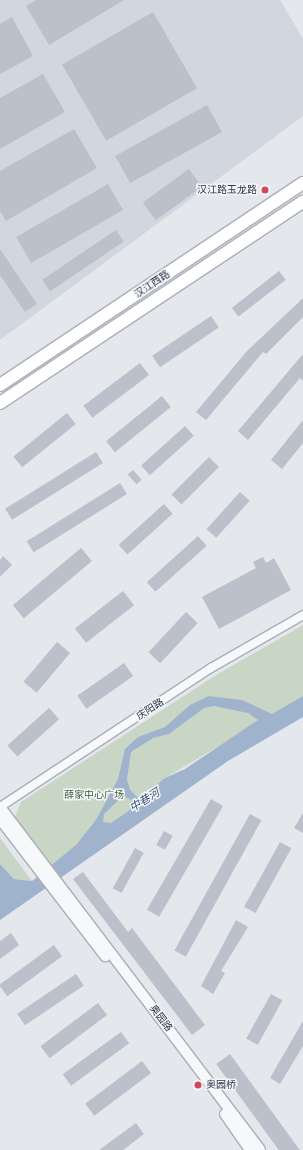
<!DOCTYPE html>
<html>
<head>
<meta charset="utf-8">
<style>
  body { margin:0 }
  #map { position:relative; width:303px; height:1150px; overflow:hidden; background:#e4e7ec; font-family:"Work Sans","Noto Sans SC",sans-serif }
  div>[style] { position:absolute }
  .built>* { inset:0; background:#d2d6de }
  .green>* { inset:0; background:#c9d6c5 }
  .water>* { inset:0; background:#9fb4cc }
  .building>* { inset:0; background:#bbc0ca; transform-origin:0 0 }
  .roads { filter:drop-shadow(1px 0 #a9aeb7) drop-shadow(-1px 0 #a9aeb7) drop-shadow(0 1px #a9aeb7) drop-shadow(0 -1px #a9aeb7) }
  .minor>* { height:8px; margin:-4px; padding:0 4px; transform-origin:4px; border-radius:4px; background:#f7f8fa }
  .tertiary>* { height:10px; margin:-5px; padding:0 5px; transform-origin:5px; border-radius:5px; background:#f7f8fa }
  .secondary>* { height:12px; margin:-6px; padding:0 6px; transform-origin:6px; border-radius:6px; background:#fff }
  .dots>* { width:11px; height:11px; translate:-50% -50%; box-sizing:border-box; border:2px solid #f4f6f9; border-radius:50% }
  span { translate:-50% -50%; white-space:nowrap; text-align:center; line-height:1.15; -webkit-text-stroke:3px #f4f6f9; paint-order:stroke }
  .poi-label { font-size:10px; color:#2b3445 }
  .right { translate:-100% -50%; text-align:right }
  .left { translate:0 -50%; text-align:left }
  .street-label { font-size:10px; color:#2b3445 }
  .park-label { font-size:10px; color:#3f6138 }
  .water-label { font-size:11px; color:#34527a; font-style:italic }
</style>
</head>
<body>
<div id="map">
  <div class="built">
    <div style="clip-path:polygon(0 0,280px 0,303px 39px,303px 116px,0 340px)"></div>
  </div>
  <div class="green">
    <div style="clip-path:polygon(303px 625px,303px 696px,165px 778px,130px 810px,50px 866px,14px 819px,21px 802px,216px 675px)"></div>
    <div style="clip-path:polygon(0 838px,32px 881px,14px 879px,0 864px)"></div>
  </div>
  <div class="water">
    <div style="clip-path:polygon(evenodd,209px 696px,242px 700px,272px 714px,303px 696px,303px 717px,228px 761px,0 920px,0 864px,14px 879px,32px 881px,76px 845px,96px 820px,118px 779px,125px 749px,138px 737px,165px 727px,190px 705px,209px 696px,214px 706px,248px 713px,258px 720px,185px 769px,165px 778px,139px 799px,130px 790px,127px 779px,131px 752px,153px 738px,169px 734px,204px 708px,214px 706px,209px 696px,123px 796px,132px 800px,130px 810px,111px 823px,103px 822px,104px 814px,123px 796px)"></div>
  </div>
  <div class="building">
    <div style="clip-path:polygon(36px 0,124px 0,49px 45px,26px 6px)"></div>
    <div style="left:153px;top:12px;width:88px;height:105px;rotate:60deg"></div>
    <div style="clip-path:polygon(12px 17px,33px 56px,0 74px,0 24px)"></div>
    <div style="clip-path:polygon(43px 74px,65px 112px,0 149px,0 98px)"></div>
    <div style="left:207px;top:105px;width:31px;height:105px;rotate:61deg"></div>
    <div style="clip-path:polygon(74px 129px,97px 168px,6px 221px,0 211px,0 171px)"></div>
    <div style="left:189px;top:169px;width:22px;height:57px;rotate:54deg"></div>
    <div style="left:108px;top:184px;width:30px;height:106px;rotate:60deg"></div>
    <div style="left:116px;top:230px;width:14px;height:89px;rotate:56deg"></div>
    <div style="clip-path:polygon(0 249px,37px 304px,25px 312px,0 275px)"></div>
    <div style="left:279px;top:271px;width:11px;height:60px;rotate:52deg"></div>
    <div style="clip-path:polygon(303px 298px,303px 317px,266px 354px,263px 352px,206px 420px,196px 412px,247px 351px)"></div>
    <div style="left:211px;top:316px;width:14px;height:71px;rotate:56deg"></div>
    <div style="clip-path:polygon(303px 354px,303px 381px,300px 378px,248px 440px,238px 431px)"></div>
    <div style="left:140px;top:363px;width:15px;height:71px;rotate:53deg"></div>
    <div style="left:162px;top:396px;width:14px;height:72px;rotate:51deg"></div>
    <div style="left:67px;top:413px;width:14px;height:69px;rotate:51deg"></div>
    <div style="clip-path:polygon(303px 420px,303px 443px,282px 469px,271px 460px)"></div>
    <div style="left:185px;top:426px;width:13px;height:59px;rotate:48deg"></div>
    <div style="left:96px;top:452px;width:13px;height:107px;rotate:58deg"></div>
    <div style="left:209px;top:457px;width:14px;height:53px;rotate:45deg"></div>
    <div style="left:133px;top:470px;width:13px;height:7px;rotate:48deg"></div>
    <div style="left:120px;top:483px;width:13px;height:110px;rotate:58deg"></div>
    <div style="left:240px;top:492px;width:13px;height:50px;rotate:42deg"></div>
    <div style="left:164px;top:504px;width:13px;height:61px;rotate:48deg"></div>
    <div style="left:198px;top:536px;width:13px;height:69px;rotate:48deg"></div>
    <div style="left:81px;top:548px;width:17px;height:89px;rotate:50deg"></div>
    <div style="clip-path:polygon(3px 556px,12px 565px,0 577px,0 560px)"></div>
    <div style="clip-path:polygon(263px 557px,266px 563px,274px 558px,291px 590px,219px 629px,202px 597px,256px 568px,253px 562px)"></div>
    <div style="left:123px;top:591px;width:18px;height:61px;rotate:52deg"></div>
    <div style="left:186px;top:612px;width:16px;height:55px;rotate:43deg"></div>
    <div style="left:57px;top:642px;width:17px;height:52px;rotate:40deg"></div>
    <div style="left:124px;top:663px;width:16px;height:57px;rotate:55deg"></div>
    <div style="left:49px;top:708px;width:15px;height:56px;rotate:48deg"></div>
    <div style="left:211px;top:799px;width:14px;height:128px;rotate:30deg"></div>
    <div style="clip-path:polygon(303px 813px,303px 833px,294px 828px)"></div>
    <div style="left:250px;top:814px;width:13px;height:156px;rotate:29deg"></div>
    <div style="left:164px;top:831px;width:10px;height:16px;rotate:29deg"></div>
    <div style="left:280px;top:842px;width:13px;height:74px;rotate:29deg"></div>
    <div style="left:135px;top:848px;width:10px;height:46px;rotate:29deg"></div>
    <div style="clip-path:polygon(83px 872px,128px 932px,132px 928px,205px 1025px,192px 1035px,73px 879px)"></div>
    <div style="clip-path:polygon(236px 920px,248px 927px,221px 971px,225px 973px,213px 994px,201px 986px)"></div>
    <div style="clip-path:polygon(11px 933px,19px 945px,0 959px,0 941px)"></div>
    <div style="left:54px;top:945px;width:14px;height:68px;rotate:54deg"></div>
    <div style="left:76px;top:974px;width:14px;height:71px;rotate:56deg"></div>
    <div style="left:271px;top:994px;width:13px;height:51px;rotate:29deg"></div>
    <div style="left:98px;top:1003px;width:15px;height:72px;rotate:53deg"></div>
    <div style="clip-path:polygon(303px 1021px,303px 1046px,280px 1084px,270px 1078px)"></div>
    <div style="left:121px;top:1032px;width:14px;height:72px;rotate:54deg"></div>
    <div style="left:230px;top:1054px;width:119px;height:17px;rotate:54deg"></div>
    <div style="left:142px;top:1061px;width:15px;height:71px;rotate:53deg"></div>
    <div style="clip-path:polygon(136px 1123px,144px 1134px,123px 1150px,99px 1150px)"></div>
  </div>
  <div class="roads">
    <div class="minor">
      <div style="left:0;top:807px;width:253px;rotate:-33.4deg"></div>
      <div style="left:211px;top:668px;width:106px;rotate:-29.9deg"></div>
    </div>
    <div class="tertiary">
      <div style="left:0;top:807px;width:430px;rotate:52.8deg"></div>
      <div style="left:0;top:819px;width:173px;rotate:52.5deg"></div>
      <div style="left:225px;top:1114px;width:44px;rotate:55.2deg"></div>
    </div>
    <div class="secondary">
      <div style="left:0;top:385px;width:364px;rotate:-33.7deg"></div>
      <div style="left:0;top:403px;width:364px;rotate:-33.6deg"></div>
    </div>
  </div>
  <div class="dots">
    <div style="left:265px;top:190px;background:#d1495b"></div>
    <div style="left:198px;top:1085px;background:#d1495b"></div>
  </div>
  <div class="poi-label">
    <span class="right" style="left:257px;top:190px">汉江路玉龙路</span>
    <span class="left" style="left:206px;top:1085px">奥园桥</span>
  </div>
  <div class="street-label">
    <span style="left:152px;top:284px;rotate:-34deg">汉江西路</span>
    <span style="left:150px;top:709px;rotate:-33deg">庆阳路</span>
    <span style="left:161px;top:1018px;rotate:53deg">奥园路</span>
  </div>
  <div class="park-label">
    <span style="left:94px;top:795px">薛家中心广场</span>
  </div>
  <div class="water-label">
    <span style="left:145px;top:801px;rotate:-32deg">中巷河</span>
  </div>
</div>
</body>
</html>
